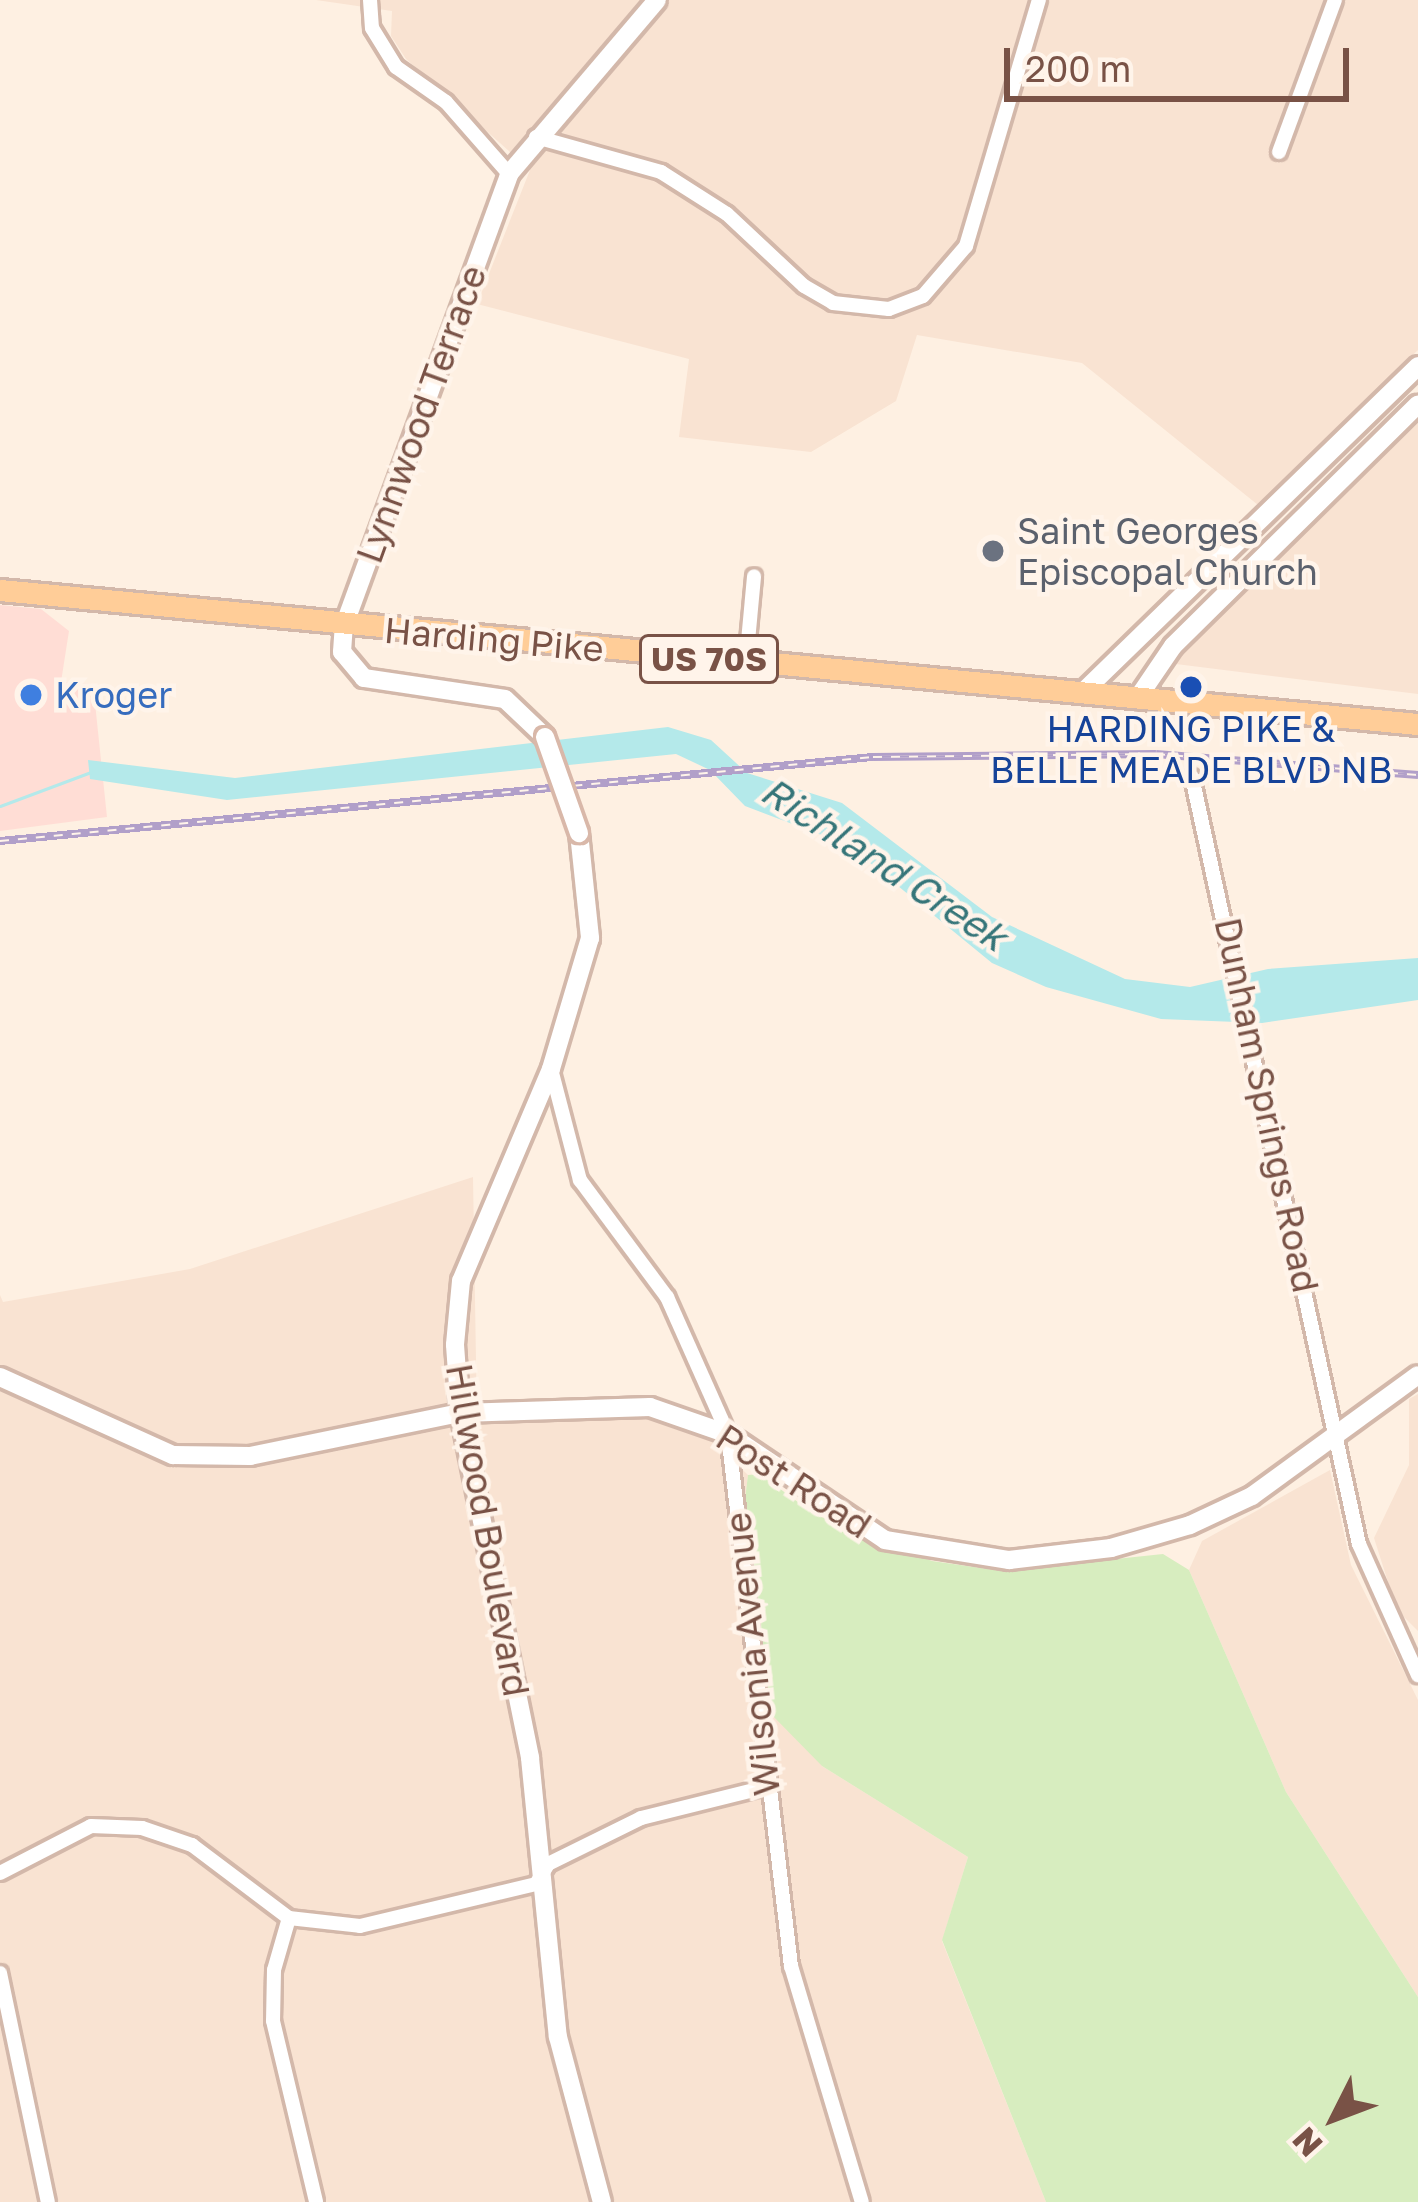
<!DOCTYPE html>
<html>
<head>
<meta charset="utf-8">
<style>
  body { margin:0 }
  #map { position:relative; width:1418px; height:2202px; overflow:hidden; background:#fef0e2; font-family:"Golos Text",sans-serif }
  div>[style] { position:absolute }
  .residential>* { inset:0; background:#f9e3d2 }
  .commercial>* { inset:0; background:#ffddd5 }
  .green>* { inset:0; background:#d7edbf }
  .water>* { inset:0; background:#b4e9ea }
  .stream>* { height:3px; margin:-1.5px; padding:0 1.5px; transform-origin:1.5px; border-radius:1.5px; background:#b4e9ea }
  .roads { filter:drop-shadow(3px 0 #d3b8aa) drop-shadow(-3px 0 #d3b8aa) drop-shadow(0 3px #d3b8aa) drop-shadow(0 -3px #d3b8aa) }
  .street>* { height:14px; margin:-7px; padding:0 7px; transform-origin:7px; border-radius:7px; background:#fff }
  .secondary>* { height:18px; margin:-9px; padding:0 9px; transform-origin:9px; border-radius:9px; background:#fff }
  .primary>* { height:21px; margin:-10.5px; padding:0 10.5px; transform-origin:10.5px; border-radius:10.5px; background:#ffcd98 }
  .rail>* { height:8px; margin-top:-4px; transform-origin:0; background:repeating-linear-gradient(90deg,#fff4ea 0 9px,#b19fc9 0 18px); box-sizing:border-box; border-block:3px solid #b19fc9 }
  .bridges { filter:drop-shadow(3px 0 #d9b8a9) drop-shadow(-3px 0 #d9b8a9) drop-shadow(0 3px #d9b8a9) drop-shadow(0 -3px #d9b8a9) }
  .secondary-bridge>* { height:18px; margin:-9px; padding:0 9px; transform-origin:9px; border-radius:9px; background:#fff }
  .dots>* { width:33px; height:33px; translate:-50% -50%; box-sizing:border-box; border:6px solid #fff4ea; border-radius:50% }
  span { translate:-50% -50%; white-space:nowrap; text-align:center; line-height:1.15; -webkit-text-stroke:9px #fff4ea; paint-order:stroke }
  .shield-label span { padding:3px 9px; background:#fff4ea; border:3px solid; border-radius:9px; -webkit-text-stroke-width:0 }
  .shield-label { font-size:33px; color:#795246; font-weight:700 }
  .street-label { font-size:36px; color:#795246 }
  .worship-label { font-size:36px; color:#5b616d }
  .left { translate:0 -50%; text-align:left }
  .shop-label { font-size:36px; color:#366cbe }
  .transit-label { font-size:36px; color:#164399 }
  .water-label { font-size:39px; color:#357579; font-style:italic }
  .north { position:absolute; left:1274px; top:2058px; width:120px; height:120px; -webkit-text-stroke:9px #fff4ea; paint-order:stroke; rotate:228deg; font-size:33px; font-weight:700; line-height:48px; text-align:center; color:#795246 }
  .north::after { content:''; display:block; margin:auto; width:42px; height:54px; background:#795246; clip-path:polygon(50% 0,100% 100%,50% 72%,0 100%) }
  .scale { position:absolute; left:1004px; top:48px; width:345px; height:54px; box-sizing:border-box; border:6px solid #795246; border-top:0; padding-left:15px; font-size:36px; line-height:42px; white-space:nowrap; color:#795246; -webkit-text-stroke:9px #fff4ea; paint-order:stroke }
</style>
</head>
<body>
<div id="map">
  <div class="residential">
    <div style="clip-path:polygon(316px 0,1418px 0,1418px 350px,1258px 505px,1082px 363px,917px 335px,896px 401px,811px 452px,679px 437px,689px 359px,477px 304px,530px 170px,406px 59px,391px 36px,392px 11px)"></div>
    <div style="clip-path:polygon(1418px 423px,1418px 694px,1168px 663px)"></div>
    <div style="clip-path:polygon(473px 1177px,477px 1421px,640px 1416px,700px 1429px,748px 1475px,745px 1499px,822px 1766px,968px 1857px,942px 1941px,1046px 2202px,0 2202px,0 1295px,3px 1302px,190px 1269px)"></div>
    <div style="clip-path:polygon(1418px 1394px,1418px 1631px,1397px 1610px,1374px 1538px,1409px 1465px,1409px 1399px)"></div>
    <div style="clip-path:polygon(1330px 1470px,1351px 1565px,1418px 1700px,1418px 1997px,1286px 1792px,1189px 1570px,1202px 1541px)"></div>
  </div>
  <div class="commercial">
    <div style="clip-path:polygon(0 605px,41px 609px,69px 631px,61px 682px,93px 684px,107px 817px,0 831px)"></div>
  </div>
  <div class="green">
    <div style="clip-path:polygon(760px 1474px,814px 1514px,932px 1561px,1002px 1571px,1163px 1554px,1189px 1570px,1286px 1792px,1418px 1997px,1418px 2202px,1046px 2202px,942px 1940px,968px 1857px,822px 1766px,771px 1714px,745px 1499px,748px 1475px)"></div>
  </div>
  <div class="water">
    <div style="clip-path:polygon(668px 727px,711px 740px,747px 773px,842px 803px,992px 917px,1125px 979px,1190px 987px,1268px 969px,1418px 958px,1418px 1000px,1262px 1023px,1161px 1019px,1046px 987px,992px 963px,848px 845px,745px 806px,710px 770px,676px 754px,227px 800px,90px 779px,88px 760px,235px 778px)"></div>
  </div>
  <div class="stream">
    <div style="left:0;top:806px;width:97px;rotate:-20.5deg"></div>
  </div>
  <div class="roads">
    <div class="street">
      <div style="left:370px;top:0;width:28px;rotate:86deg"></div>
      <div style="left:372px;top:28px;width:46px;rotate:58.4deg"></div>
      <div style="left:396px;top:67px;width:61px;rotate:35deg"></div>
      <div style="left:446px;top:102px;width:96px;rotate:48.8deg"></div>
      <div style="left:536px;top:137px;width:130px;rotate:15.6deg"></div>
      <div style="left:661px;top:172px;width:78px;rotate:32.5deg"></div>
      <div style="left:727px;top:214px;width:105px;rotate:43.1deg"></div>
      <div style="left:804px;top:286px;width:34px;rotate:30deg"></div>
      <div style="left:833px;top:303px;width:56px;rotate:6.1deg"></div>
      <div style="left:889px;top:309px;width:36px;rotate:-21deg"></div>
      <div style="left:923px;top:296px;width:66px;rotate:-49.3deg"></div>
      <div style="left:966px;top:246px;width:257px;rotate:-73.5deg"></div>
      <div style="left:1279px;top:152px;width:162px;rotate:-69.8deg"></div>
      <div style="left:746px;top:663px;width:87px;rotate:-84.7deg"></div>
      <div style="left:1192px;top:777px;width:785px;rotate:77.72deg"></div>
      <div style="left:1359px;top:1544px;width:144px;rotate:65.8deg"></div>
      <div style="left:551px;top:1069px;width:115px;rotate:75.4deg"></div>
      <div style="left:580px;top:1180px;width:146px;rotate:53.4deg"></div>
      <div style="left:667px;top:1297px;width:150px;rotate:66deg"></div>
      <div style="left:728px;top:1434px;width:536px;rotate:83.25deg"></div>
      <div style="left:791px;top:1966px;width:246px;rotate:73.3deg"></div>
      <div style="left:0;top:1873px;width:102px;rotate:-27.3deg"></div>
      <div style="left:91px;top:1826px;width:51px;rotate:2.2deg"></div>
      <div style="left:142px;top:1828px;width:53px;rotate:18.8deg"></div>
      <div style="left:192px;top:1845px;width:121px;rotate:37deg"></div>
      <div style="left:289px;top:1918px;width:71px;rotate:6.4deg"></div>
      <div style="left:360px;top:1926px;width:181px;rotate:-13.4deg"></div>
      <div style="left:536px;top:1884px;width:23px;rotate:-59deg"></div>
      <div style="left:548px;top:1864px;width:104px;rotate:-26.3deg"></div>
      <div style="left:641px;top:1818px;width:129px;rotate:-13.9deg"></div>
      <div style="left:289px;top:1918px;width:54px;rotate:106.1deg"></div>
      <div style="left:274px;top:1970px;width:51px;rotate:91.1deg"></div>
      <div style="left:273px;top:2021px;width:186px;rotate:76.6deg"></div>
      <div style="left:0;top:1973px;width:234px;rotate:78.2deg"></div>
    </div>
    <div class="secondary">
      <div style="left:1082px;top:693px;width:469px;rotate:-44.2deg"></div>
      <div style="left:1137px;top:699px;width:64px;rotate:-55.8deg"></div>
      <div style="left:1173px;top:646px;width:344px;rotate:-44.6deg"></div>
      <div style="left:545px;top:737px;width:55px;rotate:-136.5deg"></div>
      <div style="left:505px;top:699px;width:143px;rotate:-171.5deg"></div>
      <div style="left:364px;top:678px;width:34px;rotate:-130deg"></div>
      <div style="left:342px;top:652px;width:26px;rotate:-86deg"></div>
      <div style="left:344px;top:626px;width:481px;rotate:-69.9deg"></div>
      <div style="left:509px;top:174px;width:228px;rotate:-49.6deg"></div>
      <div style="left:579px;top:833px;width:106px;rotate:84deg"></div>
      <div style="left:590px;top:938px;width:137px;rotate:106.6deg"></div>
      <div style="left:551px;top:1069px;width:230px;rotate:113deg"></div>
      <div style="left:461px;top:1281px;width:64px;rotate:95.4deg"></div>
      <div style="left:455px;top:1345px;width:68px;rotate:85.8deg"></div>
      <div style="left:460px;top:1413px;width:352px;rotate:78.5deg"></div>
      <div style="left:530px;top:1758px;width:280px;rotate:84.3deg"></div>
      <div style="left:558px;top:2037px;width:171px;rotate:75.1deg"></div>
      <div style="left:0;top:1377px;width:190px;rotate:24.3deg"></div>
      <div style="left:173px;top:1455px;width:77px;rotate:0.7deg"></div>
      <div style="left:250px;top:1456px;width:214px;rotate:-11.6deg"></div>
      <div style="left:460px;top:1413px;width:190px;rotate:-1.8deg"></div>
      <div style="left:650px;top:1407px;width:83px;rotate:19.1deg"></div>
      <div style="left:728px;top:1434px;width:189px;rotate:34deg"></div>
      <div style="left:885px;top:1540px;width:126px;rotate:9.2deg"></div>
      <div style="left:1009px;top:1560px;width:103px;rotate:-6.7deg"></div>
      <div style="left:1111px;top:1548px;width:82px;rotate:-16.2deg"></div>
      <div style="left:1190px;top:1525px;width:68px;rotate:-25.1deg"></div>
      <div style="left:1252px;top:1496px;width:205px;rotate:-36.1deg"></div>
    </div>
    <div class="primary">
      <div style="left:0;top:590px;width:1424px;rotate:5.4deg"></div>
    </div>
  </div>
  <div class="rail">
    <div style="left:0;top:841px;width:877px;rotate:-5.5deg"></div>
    <div style="left:873px;top:757px;width:283px;rotate:-0.6deg"></div>
    <div style="left:1156px;top:754px;width:263px;rotate:4.6deg"></div>
  </div>
  <div class="bridges">
    <div class="secondary-bridge">
      <div style="left:545px;top:737px;width:102px;rotate:70.5deg"></div>
    </div>
  </div>
  <div class="dots">
    <div style="left:993px;top:551px;background:#6b7280"></div>
    <div style="left:1191px;top:687px;background:#1a4fb4"></div>
    <div style="left:31px;top:695px;background:#3f7fe0"></div>
  </div>
  <div class="shield-label">
    <span style="left:709px;top:659px">US 70S</span>
  </div>
  <div class="street-label">
    <span style="left:421px;top:414px;rotate:-70deg">Lynnwood Terrace</span>
    <span style="left:494px;top:639px;rotate:5deg">Harding Pike</span>
    <span style="left:1267px;top:1105px;rotate:78deg">Dunham Springs Road</span>
    <span style="left:794px;top:1481px;rotate:33deg">Post Road</span>
    <span style="left:488px;top:1530px;rotate:80deg">Hillwood Boulevard</span>
    <span style="left:752px;top:1654px;rotate:-96deg">Wilsonia Avenue</span>
  </div>
  <div class="worship-label">
    <span class="left" style="left:1017px;top:551px">Saint Georges<br>Episcopal Church</span>
  </div>
  <div class="shop-label">
    <span class="left" style="left:55px;top:695px">Kroger</span>
  </div>
  <div class="transit-label">
    <span style="left:1191px;top:749px">HARDING PIKE &amp;<br>BELLE MEADE BLVD NB</span>
  </div>
  <div class="water-label">
    <span style="left:884px;top:864px;rotate:33deg">Richland Creek</span>
  </div>
  <div class="north">N</div>
  <div class="scale">200 m</div>
</div>
</body>
</html>
